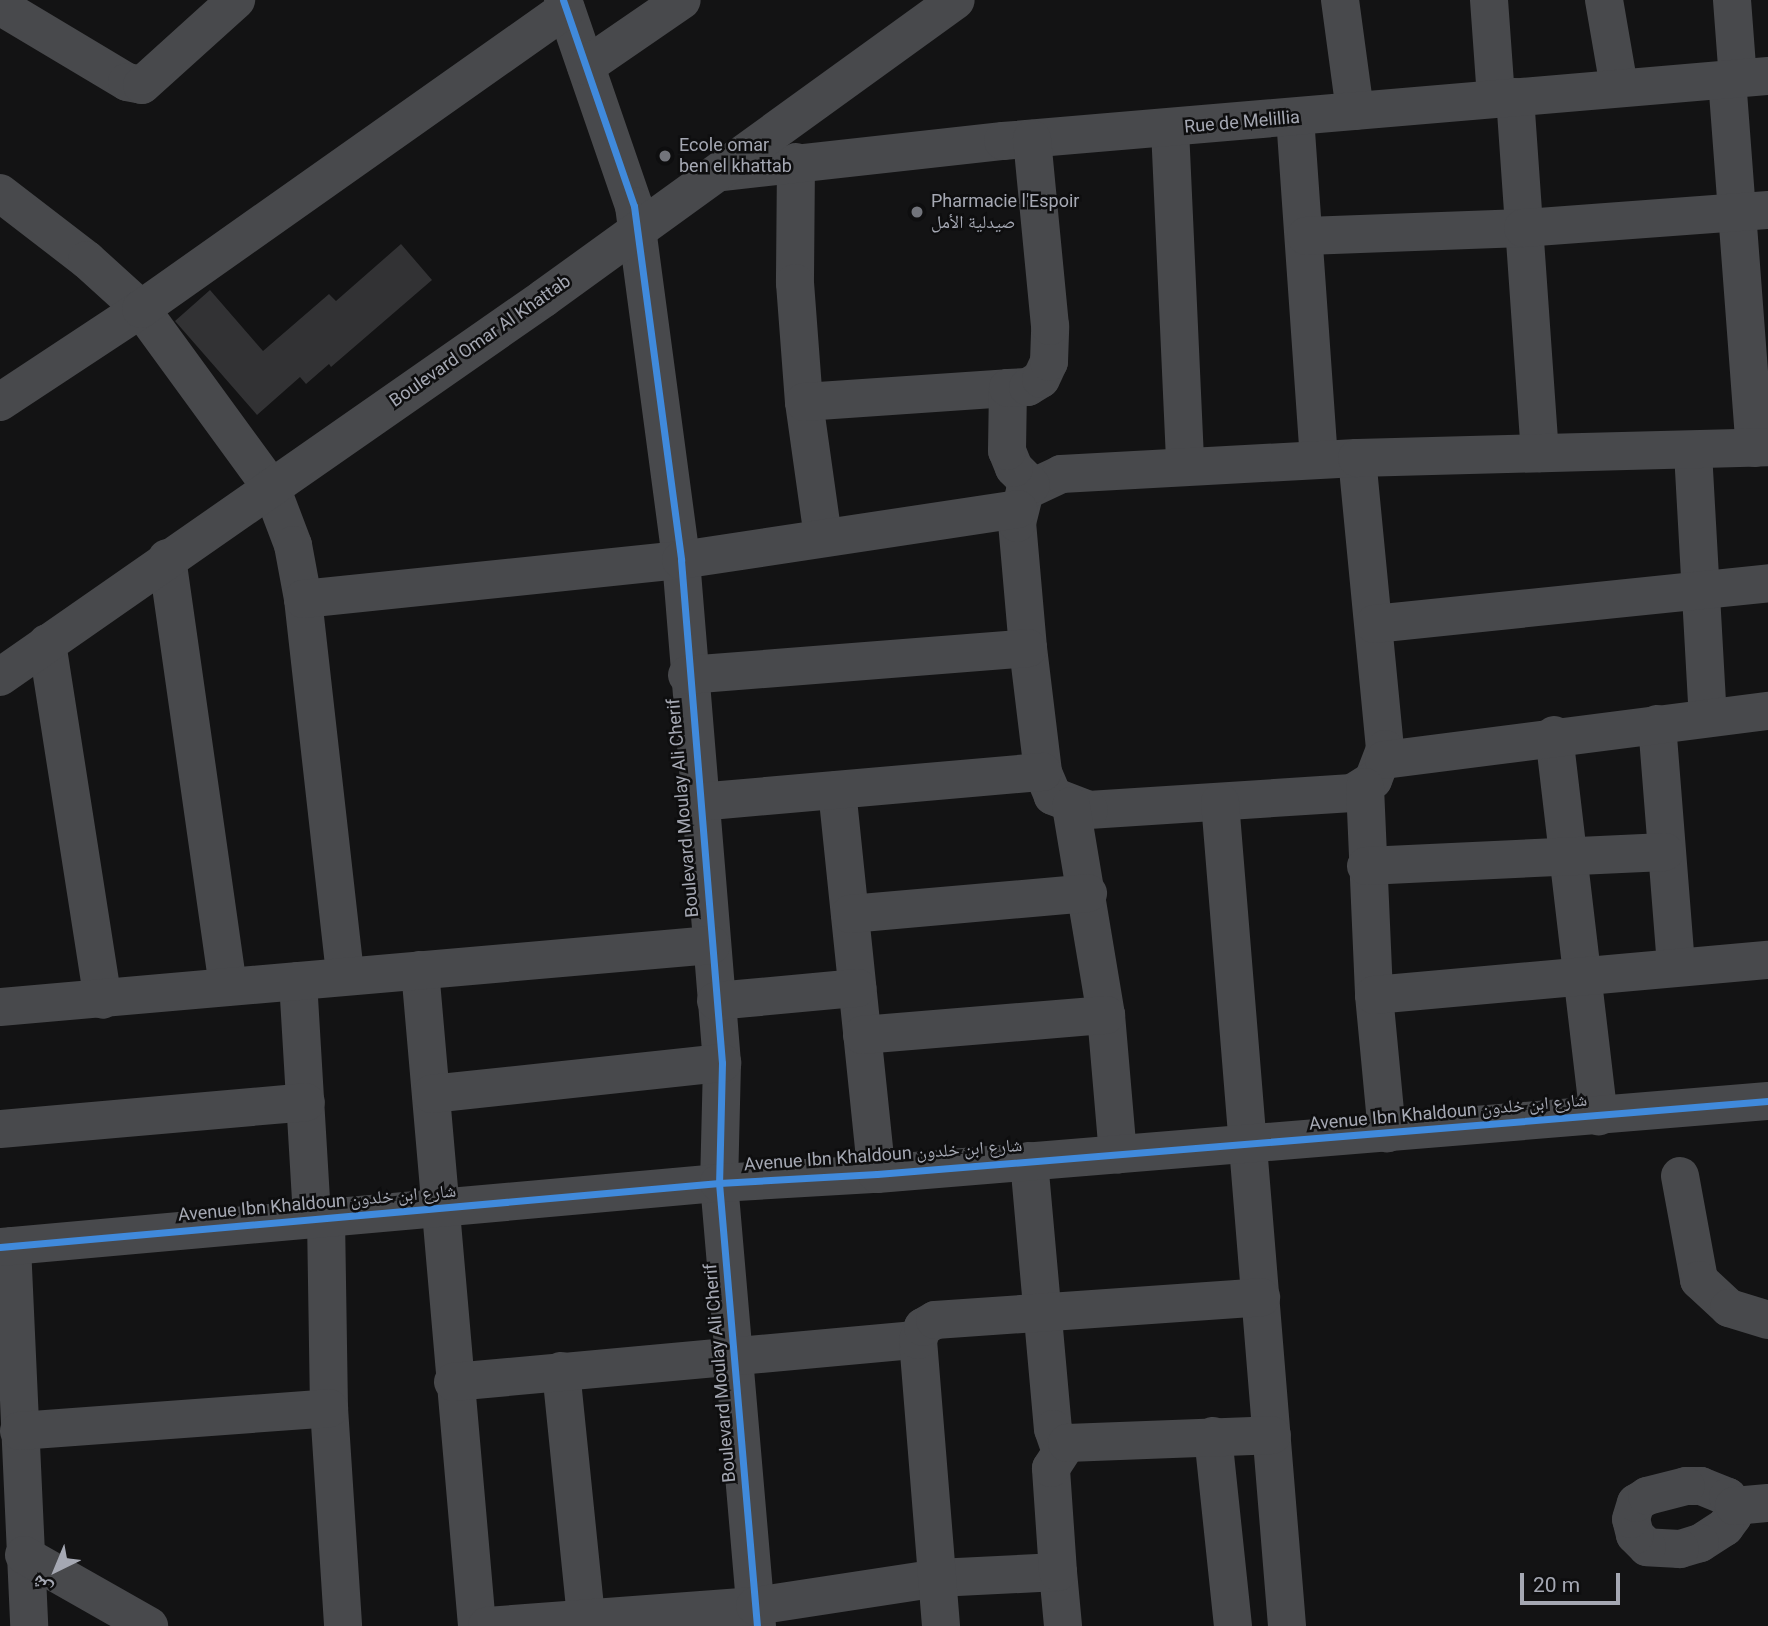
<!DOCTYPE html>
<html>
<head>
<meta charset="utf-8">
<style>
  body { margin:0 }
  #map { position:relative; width:1768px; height:1626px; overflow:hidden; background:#131314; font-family:Roboto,"Noto Naskh Arabic",sans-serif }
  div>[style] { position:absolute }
  .building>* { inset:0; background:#323234 }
  .minor>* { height:38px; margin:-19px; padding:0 19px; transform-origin:19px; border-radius:19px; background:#48494c }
  .cycleway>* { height:7px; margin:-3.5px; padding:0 3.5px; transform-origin:3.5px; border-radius:3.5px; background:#408adc }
  .dots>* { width:19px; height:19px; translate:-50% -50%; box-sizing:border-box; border:4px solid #0e0e0f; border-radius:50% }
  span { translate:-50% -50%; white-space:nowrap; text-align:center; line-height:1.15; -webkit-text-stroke:5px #0e0e0f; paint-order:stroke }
  .street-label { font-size:18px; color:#a5a8b3 }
  .poi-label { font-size:18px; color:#a5a8b3 }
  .left { translate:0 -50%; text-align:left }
  .north { position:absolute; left:21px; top:1535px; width:70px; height:70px; -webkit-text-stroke:5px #0e0e0f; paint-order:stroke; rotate:223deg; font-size:19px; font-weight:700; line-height:28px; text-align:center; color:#a5a8b3 }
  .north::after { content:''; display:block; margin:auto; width:24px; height:32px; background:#a5a8b3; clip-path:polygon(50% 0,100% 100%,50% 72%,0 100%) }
  .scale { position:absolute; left:1520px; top:1573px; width:100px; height:32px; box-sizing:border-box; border:4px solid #a5a8b3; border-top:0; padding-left:9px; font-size:21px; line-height:24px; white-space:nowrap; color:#a5a8b3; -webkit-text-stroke:5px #0e0e0f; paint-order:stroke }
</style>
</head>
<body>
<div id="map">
  <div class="building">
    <div style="clip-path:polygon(401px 244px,432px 280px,331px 367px,329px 364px,306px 384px,300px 377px,257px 415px,175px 321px,210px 290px,263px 351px,329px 294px,336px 301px)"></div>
  </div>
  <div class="minor">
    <div style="left:563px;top:0;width:218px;rotate:71deg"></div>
    <div style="left:634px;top:206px;width:357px;rotate:82.4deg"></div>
    <div style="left:681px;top:560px;width:505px;rotate:85.34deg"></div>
    <div style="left:722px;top:1063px;width:120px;rotate:91.4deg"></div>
    <div style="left:719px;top:1183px;width:445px;rotate:85.1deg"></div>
    <div style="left:1340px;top:0;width:112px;rotate:82.3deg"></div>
    <div style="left:1489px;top:0;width:98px;rotate:85.9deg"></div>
    <div style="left:1604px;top:0;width:88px;rotate:80.2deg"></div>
    <div style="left:1732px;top:0;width:79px;rotate:85.7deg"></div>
    <div style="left:0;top:6px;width:148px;rotate:30.9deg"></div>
    <div style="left:127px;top:82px;width:15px;rotate:11deg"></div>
    <div style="left:142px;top:85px;width:127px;rotate:-42.1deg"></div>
    <div style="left:586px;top:66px;width:116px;rotate:-34.5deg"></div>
    <div style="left:1727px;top:79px;width:370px;rotate:85.7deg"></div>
    <div style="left:1515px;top:97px;width:357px;rotate:86deg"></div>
    <div style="left:1295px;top:117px;width:343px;rotate:86deg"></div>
    <div style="left:1170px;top:129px;width:336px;rotate:87.4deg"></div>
    <div style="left:796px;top:162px;width:121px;rotate:90.5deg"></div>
    <div style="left:795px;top:283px;width:119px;rotate:85.7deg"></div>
    <div style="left:804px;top:402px;width:137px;rotate:82deg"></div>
    <div style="left:722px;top:172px;width:283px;rotate:-6.3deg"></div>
    <div style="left:1003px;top:141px;width:768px;rotate:-4.86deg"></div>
    <div style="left:0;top:193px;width:110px;rotate:37.6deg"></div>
    <div style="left:87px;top:260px;width:73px;rotate:42.2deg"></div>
    <div style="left:141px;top:309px;width:220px;rotate:53.9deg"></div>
    <div style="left:271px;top:487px;width:62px;rotate:69.2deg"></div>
    <div style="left:293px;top:545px;width:55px;rotate:79.5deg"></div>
    <div style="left:303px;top:599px;width:379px;rotate:83.6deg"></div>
    <div style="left:1306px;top:236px;width:217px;rotate:-2.1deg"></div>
    <div style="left:1523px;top:228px;width:246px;rotate:-4.2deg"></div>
    <div style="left:0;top:402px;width:169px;rotate:-33.4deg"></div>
    <div style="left:141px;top:309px;width:520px;rotate:-35.22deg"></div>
    <div style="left:804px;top:402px;width:204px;rotate:-3.9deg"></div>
    <div style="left:1693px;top:452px;width:266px;rotate:86.8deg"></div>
    <div style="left:1357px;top:458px;width:292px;rotate:84.5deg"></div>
    <div style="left:1385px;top:749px;width:33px;rotate:111deg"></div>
    <div style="left:1373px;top:780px;width:25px;rotate:148deg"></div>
    <div style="left:1352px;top:793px;width:264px;rotate:176.3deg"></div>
    <div style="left:1089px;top:810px;width:39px;rotate:-159deg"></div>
    <div style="left:1053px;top:796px;width:26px;rotate:-113deg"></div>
    <div style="left:1043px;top:772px;width:125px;rotate:-96.9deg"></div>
    <div style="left:1028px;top:648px;width:125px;rotate:-95deg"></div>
    <div style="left:1017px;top:523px;width:33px;rotate:-76deg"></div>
    <div style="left:1025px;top:491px;width:40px;rotate:-25deg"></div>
    <div style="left:1061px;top:474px;width:296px;rotate:-3.1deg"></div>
    <div style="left:1357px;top:458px;width:411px;rotate:-1.5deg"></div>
    <div style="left:1031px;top:485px;width:24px;rotate:-135deg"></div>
    <div style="left:1014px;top:468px;width:18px;rotate:-112deg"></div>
    <div style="left:1007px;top:451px;width:63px;rotate:-89.1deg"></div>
    <div style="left:1008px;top:388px;width:20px;rotate:-3deg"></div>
    <div style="left:1028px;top:387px;width:15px;rotate:-32deg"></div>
    <div style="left:1041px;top:379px;width:19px;rotate:-65deg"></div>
    <div style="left:1049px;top:362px;width:36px;rotate:-88deg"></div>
    <div style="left:1050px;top:326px;width:188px;rotate:-95.5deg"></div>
    <div style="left:167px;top:558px;width:433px;rotate:81.9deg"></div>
    <div style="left:303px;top:599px;width:380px;rotate:-5.9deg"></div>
    <div style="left:681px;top:560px;width:341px;rotate:-8.6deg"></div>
    <div style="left:1374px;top:624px;width:396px;rotate:-5.9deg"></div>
    <div style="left:47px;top:643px;width:361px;rotate:81.1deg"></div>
    <div style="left:687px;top:675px;width:342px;rotate:-4.5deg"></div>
    <div style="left:0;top:677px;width:663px;rotate:-34.86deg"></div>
    <div style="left:544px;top:298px;width:508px;rotate:-35.88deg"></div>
    <div style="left:1657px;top:724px;width:244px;rotate:85.5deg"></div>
    <div style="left:1554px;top:735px;width:384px;rotate:83.3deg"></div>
    <div style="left:1384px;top:760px;width:387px;rotate:-7.3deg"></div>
    <div style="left:1365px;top:787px;width:208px;rotate:87.5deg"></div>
    <div style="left:1374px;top:995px;width:139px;rotate:84.6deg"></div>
    <div style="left:837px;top:790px;width:386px;rotate:84.1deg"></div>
    <div style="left:698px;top:802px;width:346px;rotate:-5deg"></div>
    <div style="left:1220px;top:802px;width:827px;rotate:85.35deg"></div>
    <div style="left:1071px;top:806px;width:212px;rotate:80.5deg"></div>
    <div style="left:1106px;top:1015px;width:140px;rotate:85.1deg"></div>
    <div style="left:1366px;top:866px;width:299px;rotate:-2.7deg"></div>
    <div style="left:850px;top:914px;width:239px;rotate:-5deg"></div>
    <div style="left:420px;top:970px;width:658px;rotate:85.03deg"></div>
    <div style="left:298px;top:981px;width:239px;rotate:86.6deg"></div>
    <div style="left:1374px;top:995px;width:396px;rotate:-5.1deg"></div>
    <div style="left:716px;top:1001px;width:142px;rotate:-5.3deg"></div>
    <div style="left:0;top:1007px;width:714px;rotate:-4.98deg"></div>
    <div style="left:862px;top:1035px;width:245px;rotate:-4.7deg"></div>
    <div style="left:431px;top:1094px;width:293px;rotate:-6.1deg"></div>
    <div style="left:0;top:1129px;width:307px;rotate:-5deg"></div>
    <div style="left:1029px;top:1161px;width:269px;rotate:84.9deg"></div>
    <div style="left:1053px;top:1429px;width:21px;rotate:71deg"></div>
    <div style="left:1680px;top:1176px;width:106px;rotate:79.6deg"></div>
    <div style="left:1699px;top:1280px;width:41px;rotate:43deg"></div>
    <div style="left:1729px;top:1308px;width:41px;rotate:17.1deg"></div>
    <div style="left:326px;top:1218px;width:190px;rotate:89.1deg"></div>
    <div style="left:329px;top:1408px;width:218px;rotate:86.3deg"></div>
    <div style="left:12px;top:1246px;width:380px;rotate:87.4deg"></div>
    <div style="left:0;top:1247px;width:722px;rotate:-5.09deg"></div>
    <div style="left:719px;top:1183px;width:158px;rotate:-3.3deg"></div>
    <div style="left:877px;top:1174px;width:894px;rotate:-4.68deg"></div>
    <div style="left:561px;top:1371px;width:256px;rotate:84.2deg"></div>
    <div style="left:453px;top:1382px;width:467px;rotate:-5.2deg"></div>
    <div style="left:19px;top:1431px;width:311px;rotate:-4.2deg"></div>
    <div style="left:1213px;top:1436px;width:191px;rotate:84deg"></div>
    <div style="left:1686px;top:1486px;width:15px"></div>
    <div style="left:1701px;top:1486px;width:29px;rotate:22deg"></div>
    <div style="left:1728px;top:1497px;width:11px;rotate:56deg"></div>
    <div style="left:1734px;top:1506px;width:10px;rotate:96deg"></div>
    <div style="left:1733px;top:1516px;width:14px;rotate:126deg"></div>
    <div style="left:1725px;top:1527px;width:30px;rotate:147deg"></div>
    <div style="left:1700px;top:1543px;width:21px;rotate:163deg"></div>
    <div style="left:1680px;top:1549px;width:33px;rotate:-177deg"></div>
    <div style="left:1647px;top:1547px;width:17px;rotate:-135deg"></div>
    <div style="left:1635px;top:1535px;width:16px;rotate:-104deg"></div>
    <div style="left:1631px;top:1519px;width:17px;rotate:-73deg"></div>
    <div style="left:1636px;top:1503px;width:13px;rotate:-32deg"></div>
    <div style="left:1647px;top:1496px;width:40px;rotate:-14.4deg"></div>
    <div style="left:1734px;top:1506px;width:34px;rotate:-5deg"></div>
    <div style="left:24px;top:1555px;width:144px;rotate:29.6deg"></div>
    <div style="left:1058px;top:1572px;width:54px;rotate:84.7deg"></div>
    <div style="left:487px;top:1626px;width:269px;rotate:-4.3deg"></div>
    <div style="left:755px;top:1606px;width:184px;rotate:-8.7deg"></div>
    <div style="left:937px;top:1578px;width:121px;rotate:-2.8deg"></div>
    <div style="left:1058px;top:1572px;width:104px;rotate:-93.9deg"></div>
    <div style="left:1051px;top:1468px;width:30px;rotate:-57deg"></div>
    <div style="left:1067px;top:1443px;width:205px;rotate:-2.2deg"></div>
    <div style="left:941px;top:1626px;width:287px;rotate:-94.6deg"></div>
    <div style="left:918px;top:1340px;width:14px;rotate:-69deg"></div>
    <div style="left:923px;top:1327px;width:14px;rotate:-30deg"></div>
    <div style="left:935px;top:1320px;width:327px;rotate:-4deg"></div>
  </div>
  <div class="cycleway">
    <div style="left:563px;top:0;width:218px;rotate:71deg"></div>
    <div style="left:634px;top:206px;width:357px;rotate:82.4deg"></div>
    <div style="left:681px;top:560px;width:505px;rotate:85.34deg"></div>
    <div style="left:722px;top:1063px;width:120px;rotate:91.4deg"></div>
    <div style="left:719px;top:1183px;width:445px;rotate:85.1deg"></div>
    <div style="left:0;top:1247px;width:722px;rotate:-5.09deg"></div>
    <div style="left:719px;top:1183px;width:158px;rotate:-3.3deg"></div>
    <div style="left:877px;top:1174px;width:894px;rotate:-4.68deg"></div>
  </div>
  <div class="dots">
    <div style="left:665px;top:156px;background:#72747b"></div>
    <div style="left:917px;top:212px;background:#72747b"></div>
  </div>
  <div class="street-label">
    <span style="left:1242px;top:122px;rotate:-5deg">Rue de Melillia</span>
    <span style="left:480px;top:341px;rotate:-35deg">Boulevard Omar Al Khattab</span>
    <span style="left:683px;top:808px;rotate:-95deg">Boulevard Moulay Ali Cherif</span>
    <span style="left:1448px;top:1112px;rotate:-5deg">Avenue Ibn Khaldoun شارع ابن خلدون</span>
    <span style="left:883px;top:1155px;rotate:-4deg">Avenue Ibn Khaldoun شارع ابن خلدون</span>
    <span style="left:317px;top:1203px;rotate:-5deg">Avenue Ibn Khaldoun شارع ابن خلدون</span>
    <span style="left:720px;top:1373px;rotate:-95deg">Boulevard Moulay Ali Cherif</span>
  </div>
  <div class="poi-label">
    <span class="left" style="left:679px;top:156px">Ecole omar<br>ben el khattab</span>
    <span class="left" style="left:931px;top:212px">Pharmacie l'Espoir<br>صيدلية الأمل</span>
  </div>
  <div class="north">ش</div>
  <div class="scale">20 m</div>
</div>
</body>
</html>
